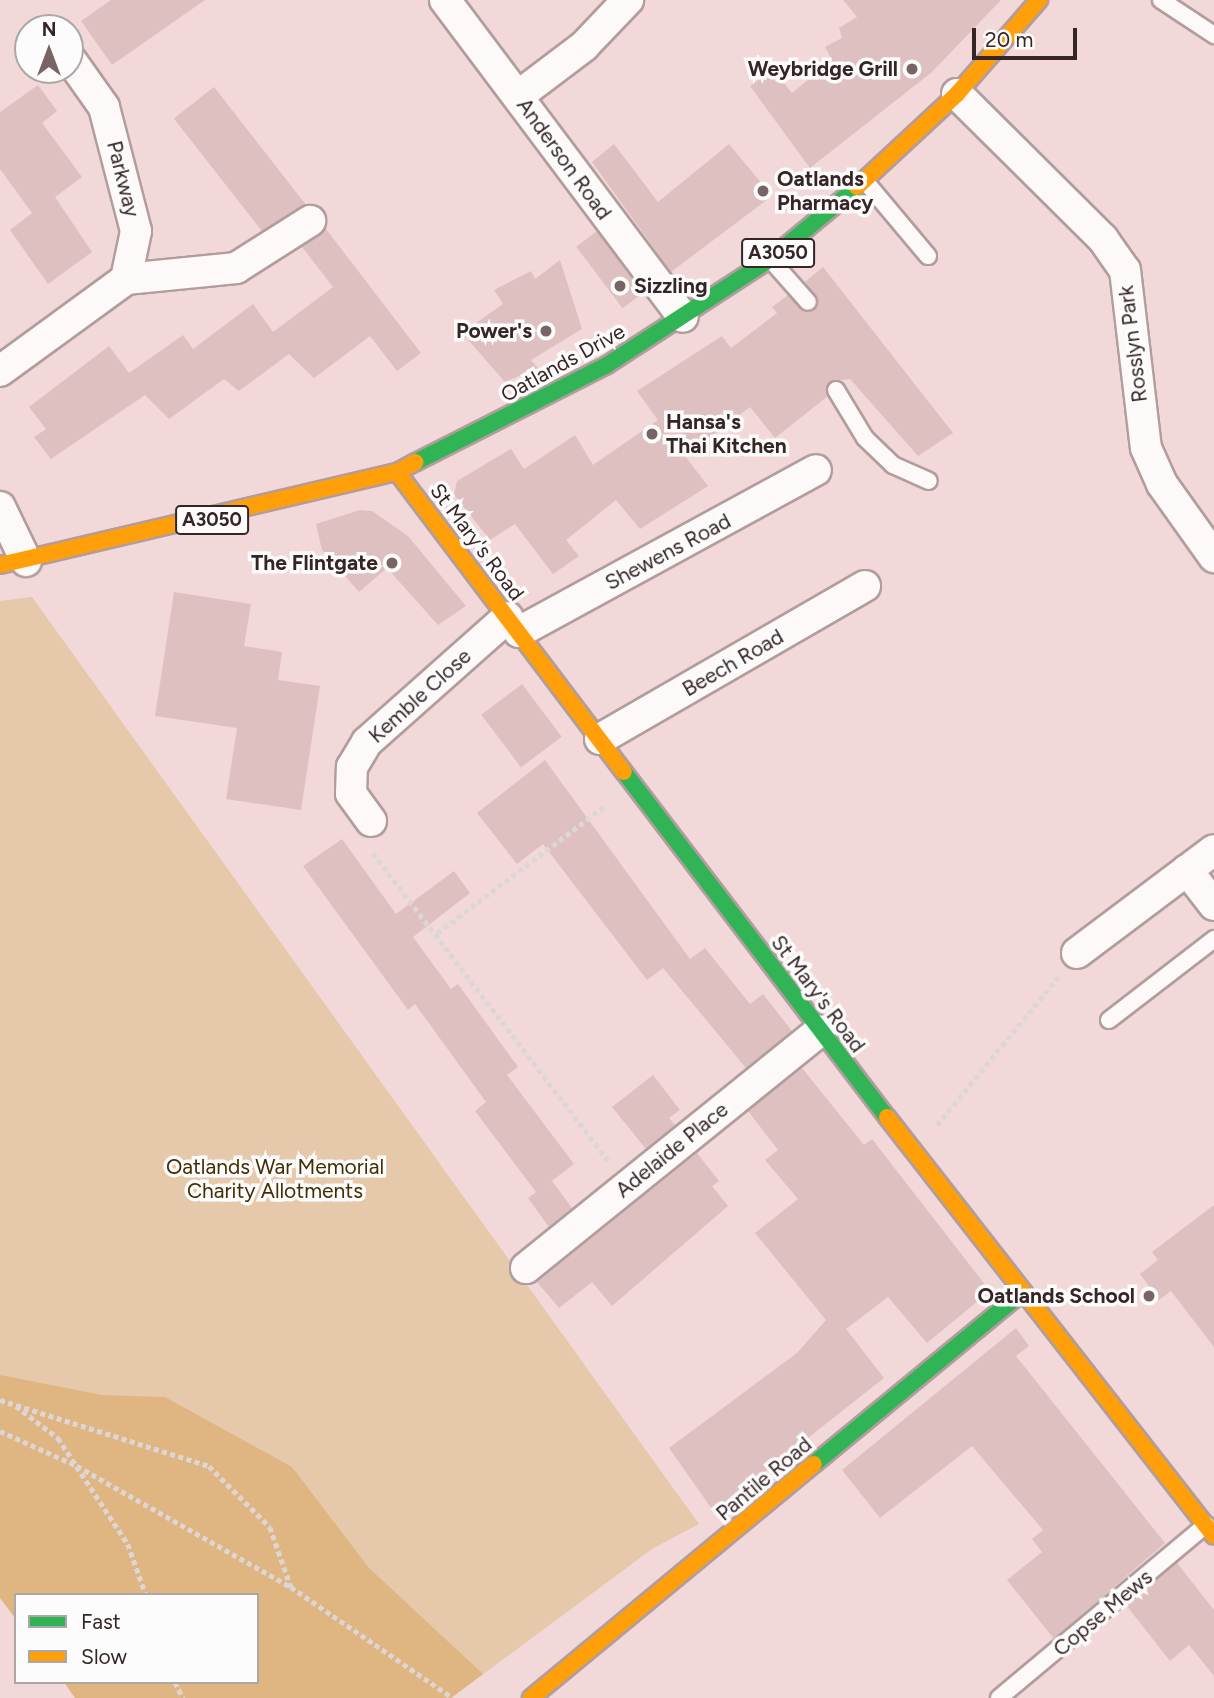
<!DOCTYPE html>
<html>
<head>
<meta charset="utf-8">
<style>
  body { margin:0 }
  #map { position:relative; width:1214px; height:1698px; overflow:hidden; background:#f2d8d8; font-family:Figtree,sans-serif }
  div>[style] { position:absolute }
  .green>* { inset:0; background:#e6c8aa }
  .forest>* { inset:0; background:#dfb681 }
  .building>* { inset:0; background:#dfc0c0; transform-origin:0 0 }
  .path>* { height:4.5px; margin-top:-2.25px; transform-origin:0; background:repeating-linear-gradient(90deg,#ded6d6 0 5px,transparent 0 8.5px) }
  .roads { filter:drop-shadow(2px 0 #b19d9d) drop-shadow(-2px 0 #b19d9d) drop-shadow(0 2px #b19d9d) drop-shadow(0 -2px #b19d9d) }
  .lane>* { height:16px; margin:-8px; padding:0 8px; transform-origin:8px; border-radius:8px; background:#fdf9f9 }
  .street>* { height:30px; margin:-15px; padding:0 15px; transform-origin:15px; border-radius:15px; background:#fdf9f9 }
  .fast>* { height:16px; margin:-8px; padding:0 8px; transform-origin:8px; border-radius:8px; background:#30b455 }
  .slow>* { height:16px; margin:-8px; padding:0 8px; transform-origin:8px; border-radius:8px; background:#ff9f0a }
  .dots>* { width:19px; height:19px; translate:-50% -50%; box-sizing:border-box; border:4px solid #fcfcfc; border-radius:50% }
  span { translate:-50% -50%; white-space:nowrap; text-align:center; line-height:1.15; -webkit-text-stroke:7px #fcfcfc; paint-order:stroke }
  .shield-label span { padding:2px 5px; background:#fcfcfc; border:2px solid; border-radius:5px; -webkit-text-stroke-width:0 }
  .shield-label { font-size:19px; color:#362525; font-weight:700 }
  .poi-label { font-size:21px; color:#362525; font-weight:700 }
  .right { translate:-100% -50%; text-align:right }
  .left { translate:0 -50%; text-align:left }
  .street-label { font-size:21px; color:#362525 }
  .park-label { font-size:21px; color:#422d03 }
  .legend { position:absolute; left:14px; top:1593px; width:245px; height:91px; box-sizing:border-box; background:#fcfcfc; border:2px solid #ada6a6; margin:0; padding:9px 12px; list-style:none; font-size:21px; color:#362525 }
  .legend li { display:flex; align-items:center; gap:14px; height:35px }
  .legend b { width:35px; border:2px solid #ada6a6 }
  .north { position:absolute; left:14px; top:14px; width:70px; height:70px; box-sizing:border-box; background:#fcfcfc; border:2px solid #ada6a6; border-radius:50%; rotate:0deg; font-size:19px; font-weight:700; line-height:28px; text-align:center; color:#362525 }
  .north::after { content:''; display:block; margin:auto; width:24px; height:32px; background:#786464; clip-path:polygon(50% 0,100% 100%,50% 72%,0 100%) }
  .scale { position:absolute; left:972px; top:28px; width:105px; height:32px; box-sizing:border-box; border:4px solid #362525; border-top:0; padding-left:9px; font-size:21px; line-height:24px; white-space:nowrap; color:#362525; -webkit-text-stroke:5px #fcfcfc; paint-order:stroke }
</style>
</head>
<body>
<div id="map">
  <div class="green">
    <div style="clip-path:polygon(32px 597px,699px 1524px,652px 1549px,451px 1698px,75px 1698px,64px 1682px,257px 1682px,257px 1595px,16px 1595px,16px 1619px,0 1598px,0 601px)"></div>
  </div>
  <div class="forest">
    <div style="clip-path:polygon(0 1375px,102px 1395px,165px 1397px,292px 1467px,369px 1568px,483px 1674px,451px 1698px,75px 1698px,64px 1682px,257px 1682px,257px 1595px,16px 1595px,16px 1619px,0 1598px)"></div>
  </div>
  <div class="building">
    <div style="clip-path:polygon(111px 0,205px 0,112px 65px,81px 21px)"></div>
    <div style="clip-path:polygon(843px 0,1001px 0,932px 72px,810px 168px,750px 86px,773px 69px,792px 93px,832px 60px,825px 47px,842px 38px,839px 28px,857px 17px)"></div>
    <div style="clip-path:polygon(38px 85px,57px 111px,42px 123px,82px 177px,55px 197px,92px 252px,48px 284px,10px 230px,32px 213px,0 169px,0 112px)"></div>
    <div style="left:214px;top:87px;width:149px;height:51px;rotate:52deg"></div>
    <div style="clip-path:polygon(614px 144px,658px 202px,729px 144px,772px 196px,671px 272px,592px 162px)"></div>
    <div style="clip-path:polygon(326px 229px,421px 353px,397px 371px,370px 336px,314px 378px,289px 354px,239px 391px,224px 379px,169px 419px,145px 395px,51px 459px,34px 437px,46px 429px,29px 407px,109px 346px,129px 373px,183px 335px,193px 349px,253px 304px,273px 332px,333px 287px,302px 247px)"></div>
    <div style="left:597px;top:231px;width:77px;height:26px;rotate:53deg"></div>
    <div style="clip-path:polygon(560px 260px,582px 329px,531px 360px,538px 368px,505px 382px,462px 333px,503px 304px,494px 290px,531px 271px,535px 279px)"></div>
    <div style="clip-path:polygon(823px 267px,953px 433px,918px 456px,850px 379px,830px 381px,828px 396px,775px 438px,750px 407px,685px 456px,708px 486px,640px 529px,616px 500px,566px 540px,579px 556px,553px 574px,515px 524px,490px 540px,454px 495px,457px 481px,511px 449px,524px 469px,575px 435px,593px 465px,658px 420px,637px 391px,722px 336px,731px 348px,777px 313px,772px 307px,788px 295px,804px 312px,814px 310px,818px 299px,805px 282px)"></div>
    <div style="clip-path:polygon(360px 510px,372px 511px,408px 536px,466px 606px,438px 625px,387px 568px,359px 592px,322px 550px,316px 524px)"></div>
    <div style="clip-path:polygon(174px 592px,251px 604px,244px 646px,282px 652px,278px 680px,320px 686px,301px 810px,226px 799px,237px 728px,155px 716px)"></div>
    <div style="left:522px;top:684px;width:66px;height:51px;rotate:53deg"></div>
    <div style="clip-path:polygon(545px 760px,690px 959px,705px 948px,750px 1004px,763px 994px,792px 1031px,746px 1068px,663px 968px,647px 980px,543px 844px,517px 864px,477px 813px)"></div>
    <div style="clip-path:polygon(342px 839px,396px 914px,454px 871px,470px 893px,413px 937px,451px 989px,458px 984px,518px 1067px,507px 1075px,574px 1164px,540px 1190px,552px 1181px,572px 1208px,549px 1227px,528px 1198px,536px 1192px,475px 1111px,486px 1102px,415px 1004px,408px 1010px,303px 866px)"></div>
    <div style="clip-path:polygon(802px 1068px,864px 1145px,872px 1139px,990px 1291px,927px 1343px,888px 1297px,846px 1329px,884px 1378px,714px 1512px,669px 1448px,797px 1353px,826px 1320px,755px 1233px,798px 1199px,765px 1160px,778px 1150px,748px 1111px)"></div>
    <div style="clip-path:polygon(653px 1075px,680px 1110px,669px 1118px,675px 1125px,646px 1149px,612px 1107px)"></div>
    <div style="clip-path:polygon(697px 1153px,719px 1181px,712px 1186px,728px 1206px,612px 1306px,592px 1282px,559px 1308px,537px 1282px)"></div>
    <div style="clip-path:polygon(1214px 1205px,1214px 1347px,1171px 1291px,1159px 1300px,1140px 1274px,1158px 1260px,1152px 1252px)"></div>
    <div style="clip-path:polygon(1016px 1328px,1029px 1346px,1016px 1356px,1165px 1543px,1054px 1639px,1007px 1580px,1042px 1552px,1032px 1539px,1043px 1530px,972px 1446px,880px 1518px,842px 1470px)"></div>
    <div style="clip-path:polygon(1177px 1563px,1214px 1610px,1214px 1676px,1189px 1645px,1170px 1661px,1126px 1605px)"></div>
  </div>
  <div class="path">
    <div style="left:373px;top:853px;width:387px;rotate:52.6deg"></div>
    <div style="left:437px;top:933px;width:211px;rotate:-37.1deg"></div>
    <div style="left:937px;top:1125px;width:191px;rotate:-50.7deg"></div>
    <div style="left:0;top:1400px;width:219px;rotate:17.5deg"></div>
    <div style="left:209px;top:1466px;width:86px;rotate:45deg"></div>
    <div style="left:270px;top:1527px;width:64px;rotate:70.7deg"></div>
    <div style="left:291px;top:1587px;width:196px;rotate:34.4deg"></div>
    <div style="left:16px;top:1406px;width:53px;rotate:37.3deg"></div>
    <div style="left:58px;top:1438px;width:127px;rotate:56.6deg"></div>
    <div style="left:128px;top:1544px;width:54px;rotate:70.6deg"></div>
    <div style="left:0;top:1431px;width:85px;rotate:24.4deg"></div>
    <div style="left:77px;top:1466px;width:246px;rotate:29.5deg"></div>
    <div style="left:175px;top:1682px;width:18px;rotate:63deg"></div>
  </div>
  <div class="roads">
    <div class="lane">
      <div style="left:1161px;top:0;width:64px;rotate:33.4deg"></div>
      <div style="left:865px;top:181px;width:98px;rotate:50deg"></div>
      <div style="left:770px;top:259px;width:57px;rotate:48.5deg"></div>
      <div style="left:836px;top:390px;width:56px;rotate:58.9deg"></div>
      <div style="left:865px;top:438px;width:39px;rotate:44deg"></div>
      <div style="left:893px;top:465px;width:39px;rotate:24deg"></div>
      <div style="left:1109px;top:1020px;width:133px;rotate:-37.6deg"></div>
      <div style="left:999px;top:1698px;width:270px;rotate:-39.9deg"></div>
    </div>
    <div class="street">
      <div style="left:445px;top:0;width:396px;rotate:53.1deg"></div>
      <div style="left:957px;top:94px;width:206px;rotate:44.8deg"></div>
      <div style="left:1103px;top:239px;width:38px;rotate:55deg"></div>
      <div style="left:1125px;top:270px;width:179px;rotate:83.3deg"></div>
      <div style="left:1146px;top:448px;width:39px;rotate:66deg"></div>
      <div style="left:1162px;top:484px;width:90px;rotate:54.5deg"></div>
      <div style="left:518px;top:96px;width:83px;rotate:-37.1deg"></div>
      <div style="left:584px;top:46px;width:64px;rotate:-46.3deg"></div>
      <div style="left:126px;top:279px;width:111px;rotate:-5.7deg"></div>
      <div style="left:236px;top:268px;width:88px;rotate:-32.4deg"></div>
      <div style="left:0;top:371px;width:156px;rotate:-36.1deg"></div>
      <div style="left:126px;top:279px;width:49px;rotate:-78.2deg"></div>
      <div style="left:136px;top:231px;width:128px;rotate:-104.5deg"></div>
      <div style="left:104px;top:107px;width:59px;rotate:-125.3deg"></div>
      <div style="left:0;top:507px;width:60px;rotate:64.3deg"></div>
      <div style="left:519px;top:632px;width:338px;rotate:-28.6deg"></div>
      <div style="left:600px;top:739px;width:306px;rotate:-30deg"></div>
      <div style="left:371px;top:821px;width:34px;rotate:-126deg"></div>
      <div style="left:351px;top:793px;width:26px;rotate:-88deg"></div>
      <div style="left:352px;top:767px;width:29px;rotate:-59deg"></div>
      <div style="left:367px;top:742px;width:188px;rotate:-41.6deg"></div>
      <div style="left:1187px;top:870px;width:44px;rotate:52.4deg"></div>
      <div style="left:1077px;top:953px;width:171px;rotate:-36.9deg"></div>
      <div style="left:526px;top:1268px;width:378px;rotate:-38.9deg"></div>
    </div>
    <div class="fast">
      <div style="left:416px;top:462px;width:214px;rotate:-26.9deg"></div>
      <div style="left:607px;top:365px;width:194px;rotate:-33deg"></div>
      <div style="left:770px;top:259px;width:113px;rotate:-39.6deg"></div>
      <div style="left:624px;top:772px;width:434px;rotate:52.7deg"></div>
      <div style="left:814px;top:1464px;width:271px;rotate:-39.5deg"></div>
    </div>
    <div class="slow">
      <div style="left:857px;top:187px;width:137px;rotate:-42.9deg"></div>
      <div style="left:957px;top:94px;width:125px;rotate:-48.9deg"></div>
      <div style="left:397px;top:472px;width:376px;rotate:52.9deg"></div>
      <div style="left:0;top:565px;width:408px;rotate:-13.2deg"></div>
      <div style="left:397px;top:472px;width:21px;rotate:-28deg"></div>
      <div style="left:887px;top:1117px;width:531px;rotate:52.03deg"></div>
      <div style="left:531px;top:1698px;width:367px;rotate:-39.6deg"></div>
    </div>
  </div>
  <div class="dots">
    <div style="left:912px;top:69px;background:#786464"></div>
    <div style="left:763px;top:191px;background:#786464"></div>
    <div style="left:620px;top:286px;background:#786464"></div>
    <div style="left:546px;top:331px;background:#786464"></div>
    <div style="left:652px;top:434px;background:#786464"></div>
    <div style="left:392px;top:563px;background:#786464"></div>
    <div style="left:1149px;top:1296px;background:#786464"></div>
  </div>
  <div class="shield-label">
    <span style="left:778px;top:253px">A3050</span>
    <span style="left:212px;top:520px">A3050</span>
  </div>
  <div class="poi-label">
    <span class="right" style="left:898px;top:69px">Weybridge Grill</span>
    <span class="left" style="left:777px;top:191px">Oatlands<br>Pharmacy</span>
    <span class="left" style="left:634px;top:286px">Sizzling</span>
    <span class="right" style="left:532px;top:331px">Power's</span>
    <span class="left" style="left:666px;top:434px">Hansa's<br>Thai Kitchen</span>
    <span class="right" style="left:378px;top:563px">The Flintgate</span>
    <span class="right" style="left:1135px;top:1296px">Oatlands School</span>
  </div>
  <div class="street-label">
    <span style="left:564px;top:159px;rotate:54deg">Anderson Road</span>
    <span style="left:123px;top:179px;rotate:76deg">Parkway</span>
    <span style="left:1133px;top:344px;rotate:-97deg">Rosslyn Park</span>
    <span style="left:563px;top:363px;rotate:-29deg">Oatlands Drive</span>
    <span style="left:477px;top:542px;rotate:53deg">St Mary's Road</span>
    <span style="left:668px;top:552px;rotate:-28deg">Shewens Road</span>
    <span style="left:733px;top:663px;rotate:-30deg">Beech Road</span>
    <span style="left:420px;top:696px;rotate:-42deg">Kemble Close</span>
    <span style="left:818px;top:994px;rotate:53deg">St Mary's Road</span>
    <span style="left:672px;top:1150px;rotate:-39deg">Adelaide Place</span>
    <span style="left:764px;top:1479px;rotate:-40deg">Pantile Road</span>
    <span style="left:1103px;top:1613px;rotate:-40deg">Copse Mews</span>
  </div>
  <div class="park-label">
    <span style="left:275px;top:1179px">Oatlands War Memorial<br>Charity Allotments</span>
  </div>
  <ul class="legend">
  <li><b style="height:9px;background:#30b455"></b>Fast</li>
  <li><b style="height:9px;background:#ff9f0a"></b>Slow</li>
  </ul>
  <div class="north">N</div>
  <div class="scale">20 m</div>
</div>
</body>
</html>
